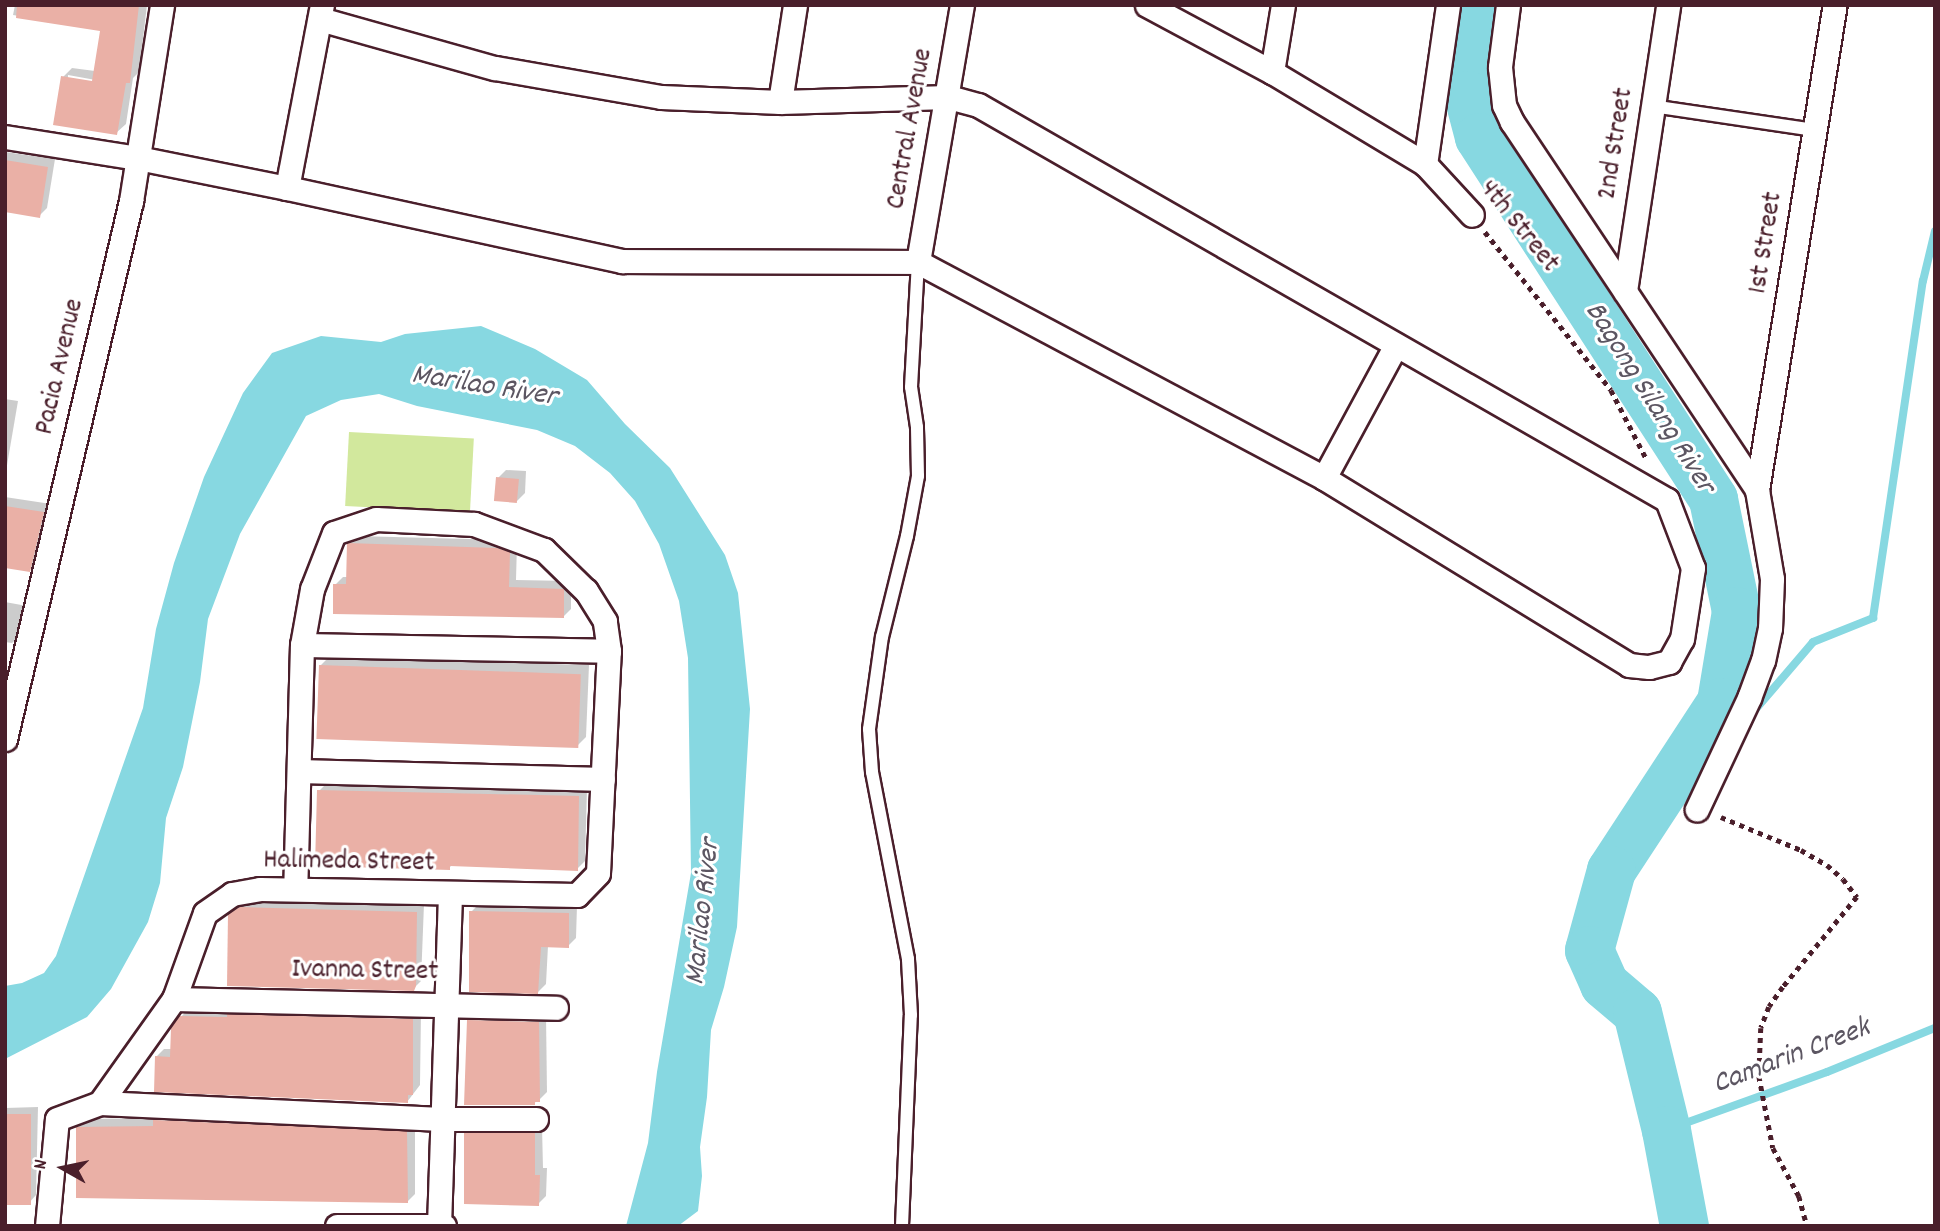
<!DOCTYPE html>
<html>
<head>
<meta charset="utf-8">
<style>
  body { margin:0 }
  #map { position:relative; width:1940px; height:1231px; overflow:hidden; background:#fff; font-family:Dekko,sans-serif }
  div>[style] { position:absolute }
  .green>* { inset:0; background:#d2e89d; transform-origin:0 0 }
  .water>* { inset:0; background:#87d8e1 }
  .shadow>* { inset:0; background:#0003 }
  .stream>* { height:8px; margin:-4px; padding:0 4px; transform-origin:4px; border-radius:4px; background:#87d8e1 }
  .river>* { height:49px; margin:-24.5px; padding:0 24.5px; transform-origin:24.5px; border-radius:24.5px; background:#87d8e1 }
  .building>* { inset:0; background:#eab0a6; transform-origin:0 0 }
  .path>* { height:4.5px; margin-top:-2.25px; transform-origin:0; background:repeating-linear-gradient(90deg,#4a1f2b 0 5px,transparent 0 10px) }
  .roads { filter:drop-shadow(2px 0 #4a1f2b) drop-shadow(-2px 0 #4a1f2b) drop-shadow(0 2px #4a1f2b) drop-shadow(0 -2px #4a1f2b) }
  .lane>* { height:12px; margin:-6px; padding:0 6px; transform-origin:6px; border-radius:6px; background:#fff }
  .street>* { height:23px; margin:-11.5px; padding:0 11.5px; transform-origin:11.5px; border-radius:11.5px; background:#fff }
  span { translate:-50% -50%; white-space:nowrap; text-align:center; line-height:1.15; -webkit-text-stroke:6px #fff; paint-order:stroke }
  .street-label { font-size:28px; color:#4a1f2b }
  .water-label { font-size:30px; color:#5c5662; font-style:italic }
  .frame { position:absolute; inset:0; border:7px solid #4a1f2b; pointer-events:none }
  .north { position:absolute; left:28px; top:1133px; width:70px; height:70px; -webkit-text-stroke:5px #fff; paint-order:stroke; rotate:279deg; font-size:19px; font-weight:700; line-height:28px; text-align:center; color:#4a1f2b }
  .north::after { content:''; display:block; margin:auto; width:24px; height:32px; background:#4a1f2b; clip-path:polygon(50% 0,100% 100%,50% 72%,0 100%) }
</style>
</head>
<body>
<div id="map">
  <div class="green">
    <div style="left:349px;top:432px;width:125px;height:74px;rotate:3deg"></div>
  </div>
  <div class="water">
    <div style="clip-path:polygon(481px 326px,535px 349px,587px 380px,625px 424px,670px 468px,725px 555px,738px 593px,750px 709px,737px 927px,724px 987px,711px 1030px,707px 1097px,700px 1147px,702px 1176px,698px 1211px,678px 1226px,626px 1226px,648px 1143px,657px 1072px,691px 873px,688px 658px,679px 601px,659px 544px,635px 501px,610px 473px,575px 446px,537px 430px,417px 406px,379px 394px,341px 400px,306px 416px,240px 534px,208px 619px,200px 682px,183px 767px,166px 818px,160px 883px,148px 922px,111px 989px,87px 1017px,5px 1059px,5px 986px,22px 983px,44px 973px,56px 956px,143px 708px,156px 629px,174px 563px,204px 477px,243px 393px,272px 353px,321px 336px,381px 342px,405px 334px)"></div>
  </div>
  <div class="shadow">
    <div style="clip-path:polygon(evenodd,15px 5px,147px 5px,139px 72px,133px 78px,126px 124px,116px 133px,63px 77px,72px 68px,95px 71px,102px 30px,13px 15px,15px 5px,68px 75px,101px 81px,101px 84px,68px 79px,68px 75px)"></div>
    <div style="clip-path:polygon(5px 152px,55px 159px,47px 208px,39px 216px,5px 210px)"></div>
    <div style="clip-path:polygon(5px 399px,18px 401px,5px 477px)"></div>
    <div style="clip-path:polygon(506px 470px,526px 471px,525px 493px,517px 501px,498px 478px)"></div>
    <div style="clip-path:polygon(5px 497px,51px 504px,37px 562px,29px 570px,5px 567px)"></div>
    <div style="clip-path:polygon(357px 536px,506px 540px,517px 544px,516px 580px,571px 581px,571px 609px,563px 617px,335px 585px,343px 577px,348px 577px,349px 544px)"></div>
    <div style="clip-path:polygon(5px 602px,27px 606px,20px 635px,12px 643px,5px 642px)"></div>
    <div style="clip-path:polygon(328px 658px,589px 665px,586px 737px,578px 745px,320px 666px)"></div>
    <div style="clip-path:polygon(327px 783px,587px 789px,585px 861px,577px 869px,453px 864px,449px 868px,319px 791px)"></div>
    <div style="clip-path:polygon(250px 899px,424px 904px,421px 981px,413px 989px,229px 915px)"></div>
    <div style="clip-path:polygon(479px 904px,577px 906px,576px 938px,568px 946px,548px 946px,546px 984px,538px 992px,471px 912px)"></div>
    <div style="clip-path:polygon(189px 1008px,421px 1011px,420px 1085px,407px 1102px,156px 1057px,164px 1049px,172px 1049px,181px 1017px)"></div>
    <div style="clip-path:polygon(477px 1013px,546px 1014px,547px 1092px,539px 1100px,534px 1103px,469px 1021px)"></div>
    <div style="clip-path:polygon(38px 1107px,36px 1195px,28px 1204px,5px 1204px,5px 1108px)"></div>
    <div style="clip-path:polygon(163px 1112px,415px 1124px,415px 1194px,407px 1202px,78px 1127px,86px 1119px,157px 1118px)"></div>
    <div style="clip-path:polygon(473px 1126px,542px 1126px,543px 1168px,547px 1168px,546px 1196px,538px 1204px,465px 1134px)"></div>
  </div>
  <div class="stream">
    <div style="left:1755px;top:710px;width:89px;rotate:-49.5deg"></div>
    <div style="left:1813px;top:642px;width:65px;rotate:-21.8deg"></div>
    <div style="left:1873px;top:618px;width:341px;rotate:-81.6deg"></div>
    <div style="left:1923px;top:281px;width:51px;rotate:-76.5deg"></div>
    <div style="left:1692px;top:743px;width:28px;rotate:-23deg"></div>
    <div style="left:1666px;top:1130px;width:171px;rotate:-19.8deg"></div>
    <div style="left:1827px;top:1072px;width:117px;rotate:-22.2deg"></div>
  </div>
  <div class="river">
    <div style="left:1481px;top:5px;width:91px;rotate:98.2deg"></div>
    <div style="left:1468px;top:95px;width:43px;rotate:75.3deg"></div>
    <div style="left:1479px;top:137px;width:431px;rotate:57.1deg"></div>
    <div style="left:1713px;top:499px;width:114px;rotate:78.4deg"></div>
    <div style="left:1736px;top:611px;width:92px;rotate:99.4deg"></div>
    <div style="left:1721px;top:702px;width:201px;rotate:123.2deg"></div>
    <div style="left:1611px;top:870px;width:83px;rotate:105.4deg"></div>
    <div style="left:1589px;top:950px;width:37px;rotate:66deg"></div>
    <div style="left:1604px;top:984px;width:43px;rotate:40.3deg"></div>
    <div style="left:1637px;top:1012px;width:122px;rotate:76.2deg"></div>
    <div style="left:1666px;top:1130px;width:98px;rotate:79.4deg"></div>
  </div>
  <div class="building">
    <div style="clip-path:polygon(17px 5px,139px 5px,130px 83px,126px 83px,117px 135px,53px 125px,61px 76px,92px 81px,100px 31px,16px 18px)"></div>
    <div style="clip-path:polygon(5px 160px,48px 167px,40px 218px,5px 212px)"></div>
    <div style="left:496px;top:477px;width:23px;height:24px;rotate:5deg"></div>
    <div style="clip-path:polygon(5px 506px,44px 512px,30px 572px,5px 568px)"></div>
    <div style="clip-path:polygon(347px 543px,497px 548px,510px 552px,509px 587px,564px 589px,564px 618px,333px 614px,333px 584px,346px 584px)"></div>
    <div style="left:319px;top:665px;width:262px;height:74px;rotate:2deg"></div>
    <div style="clip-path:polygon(317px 790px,579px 796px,578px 871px,450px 866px,450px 870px,315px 866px)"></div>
    <div style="clip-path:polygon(240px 907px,417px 912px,416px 986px,414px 991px,227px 986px,228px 914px)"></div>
    <div style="clip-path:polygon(469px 911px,569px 913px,569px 948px,541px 947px,538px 994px,469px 992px)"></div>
    <div style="clip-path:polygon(227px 1014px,413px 1019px,413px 1095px,408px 1095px,408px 1103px,154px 1092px,155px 1056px,170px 1057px,171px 1028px,179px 1016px,227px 1017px)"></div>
    <div style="clip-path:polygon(467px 1020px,539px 1022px,540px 1102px,535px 1102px,535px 1105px,464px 1105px)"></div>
    <div style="left:5px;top:1114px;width:26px;height:91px"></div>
    <div style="clip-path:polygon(153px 1120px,407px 1131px,408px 1203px,76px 1198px,76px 1127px,153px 1126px)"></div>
    <div style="clip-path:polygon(464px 1133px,535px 1133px,535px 1175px,540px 1175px,539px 1206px,464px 1204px)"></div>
  </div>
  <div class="path">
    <div style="left:1485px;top:232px;width:202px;rotate:51.4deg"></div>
    <div style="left:1611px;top:390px;width:76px;rotate:62.8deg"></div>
    <div style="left:1721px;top:817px;width:87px;rotate:22.4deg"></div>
    <div style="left:1801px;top:850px;width:30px;rotate:30deg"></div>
    <div style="left:1827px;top:865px;width:21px;rotate:41deg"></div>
    <div style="left:1843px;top:879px;width:23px;rotate:52deg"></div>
    <div style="left:1857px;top:897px;width:117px;rotate:129.4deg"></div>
    <div style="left:1783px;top:987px;width:24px;rotate:125deg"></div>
    <div style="left:1769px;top:1007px;width:22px;rotate:111deg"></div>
    <div style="left:1761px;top:1028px;width:48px;rotate:92.4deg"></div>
    <div style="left:1759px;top:1076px;width:73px;rotate:79deg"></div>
    <div style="left:1773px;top:1148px;width:55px;rotate:61.6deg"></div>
    <div style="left:1799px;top:1196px;width:31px;rotate:75deg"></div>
  </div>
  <div class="roads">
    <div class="lane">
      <div style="left:1652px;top:106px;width:165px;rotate:8.4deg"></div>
      <div style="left:902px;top:1226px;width:211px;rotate:-87.6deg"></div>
      <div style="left:911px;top:1015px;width:56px;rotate:-93.1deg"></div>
      <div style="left:908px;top:959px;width:190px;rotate:-100.9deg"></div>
      <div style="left:872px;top:772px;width:43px;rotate:-94deg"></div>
      <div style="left:869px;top:729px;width:93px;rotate:-82deg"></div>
      <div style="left:882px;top:637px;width:104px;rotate:-76.1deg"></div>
      <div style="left:907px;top:536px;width:61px;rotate:-79.6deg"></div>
      <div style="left:918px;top:476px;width:49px;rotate:-91.2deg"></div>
      <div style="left:917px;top:427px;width:40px;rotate:-98.5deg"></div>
      <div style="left:911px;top:387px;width:125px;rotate:-86.8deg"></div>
    </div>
    <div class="street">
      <div style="left:1147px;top:5px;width:142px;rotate:28.2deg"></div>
      <div style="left:1272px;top:72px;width:179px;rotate:31deg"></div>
      <div style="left:1448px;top:5px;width:161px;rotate:98.2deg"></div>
      <div style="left:1425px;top:164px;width:69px;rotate:47.3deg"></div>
      <div style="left:1508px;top:5px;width:63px;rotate:97.4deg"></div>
      <div style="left:1500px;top:67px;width:38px;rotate:84deg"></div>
      <div style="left:1504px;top:105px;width:19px;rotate:65deg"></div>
      <div style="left:1512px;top:122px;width:442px;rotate:56.3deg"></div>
      <div style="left:1757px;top:490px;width:90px;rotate:80.4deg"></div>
      <div style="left:1772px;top:579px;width:49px;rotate:92.3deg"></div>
      <div style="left:1770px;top:628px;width:33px;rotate:102deg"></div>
      <div style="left:1763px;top:660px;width:40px;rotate:110.2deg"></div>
      <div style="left:1749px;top:698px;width:123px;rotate:115.1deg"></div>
      <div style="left:1272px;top:72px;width:68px;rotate:-80.7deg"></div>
      <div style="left:780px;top:102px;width:98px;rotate:-81.2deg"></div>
      <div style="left:5px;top:137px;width:135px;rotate:9deg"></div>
      <div style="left:138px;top:158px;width:152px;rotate:11.4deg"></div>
      <div style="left:287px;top:188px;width:343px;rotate:12.3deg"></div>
      <div style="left:622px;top:261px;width:296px;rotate:0.2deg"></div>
      <div style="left:918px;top:262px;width:460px;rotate:28deg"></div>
      <div style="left:1324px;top:478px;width:358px;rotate:31.5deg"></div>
      <div style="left:1629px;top:665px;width:20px;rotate:6deg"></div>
      <div style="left:1649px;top:667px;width:21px;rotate:-14deg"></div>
      <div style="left:1669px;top:662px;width:26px;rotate:-61deg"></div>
      <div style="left:1682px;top:639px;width:72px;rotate:-81.2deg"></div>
      <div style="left:1693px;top:568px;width:73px;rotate:-110.9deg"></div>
      <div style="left:1667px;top:500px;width:794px;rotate:-150.17deg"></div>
      <div style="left:978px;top:105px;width:31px;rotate:-165deg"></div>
      <div style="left:948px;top:97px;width:168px;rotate:178.3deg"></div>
      <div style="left:780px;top:102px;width:119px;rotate:-177.6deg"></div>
      <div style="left:661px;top:97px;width:169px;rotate:-170.1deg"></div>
      <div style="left:494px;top:68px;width:181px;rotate:-164.3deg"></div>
      <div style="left:287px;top:188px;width:186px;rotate:-79.2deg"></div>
      <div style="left:918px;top:262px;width:261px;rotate:-80.3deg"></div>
      <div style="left:1625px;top:291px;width:289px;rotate:-81.4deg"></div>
      <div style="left:1324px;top:478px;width:151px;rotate:-61.6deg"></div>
      <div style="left:1757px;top:490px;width:491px;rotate:-80.9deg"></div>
      <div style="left:302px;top:645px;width:307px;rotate:1.1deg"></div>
      <div style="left:5px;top:739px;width:553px;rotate:-76.82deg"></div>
      <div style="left:131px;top:201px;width:198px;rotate:-81deg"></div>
      <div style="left:300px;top:771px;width:303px;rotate:1.5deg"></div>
      <div style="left:174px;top:999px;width:382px;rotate:1.3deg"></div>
      <div style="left:100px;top:1103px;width:342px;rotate:2.7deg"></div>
      <div style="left:442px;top:1119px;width:94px"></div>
      <div style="left:47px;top:1226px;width:107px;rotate:-84.7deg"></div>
      <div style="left:57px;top:1119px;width:46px;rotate:-20.4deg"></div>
      <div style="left:100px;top:1103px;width:128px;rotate:-54.6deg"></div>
      <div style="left:174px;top:999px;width:91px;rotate:-70.2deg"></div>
      <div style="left:205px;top:913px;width:33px;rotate:-35deg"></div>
      <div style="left:232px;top:894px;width:28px;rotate:-10deg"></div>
      <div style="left:260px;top:889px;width:317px;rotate:1.1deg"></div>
      <div style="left:577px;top:895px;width:30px;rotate:-46deg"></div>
      <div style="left:598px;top:873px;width:222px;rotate:-87.2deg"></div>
      <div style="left:609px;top:651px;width:30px;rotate:-98deg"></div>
      <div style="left:605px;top:621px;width:36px;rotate:-122deg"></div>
      <div style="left:586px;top:591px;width:59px;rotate:-135.7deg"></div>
      <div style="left:544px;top:550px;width:75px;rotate:-159.6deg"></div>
      <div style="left:474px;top:524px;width:98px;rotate:-177.1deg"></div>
      <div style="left:376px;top:519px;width:44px;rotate:161.6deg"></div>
      <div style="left:334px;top:533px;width:60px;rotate:111.4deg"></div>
      <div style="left:312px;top:589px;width:57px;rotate:100.1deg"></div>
      <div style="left:302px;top:645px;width:244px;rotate:91.6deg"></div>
      <div style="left:337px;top:1226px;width:107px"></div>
      <div style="left:439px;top:1226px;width:332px;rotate:-88.1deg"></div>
    </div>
  </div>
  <div class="street-label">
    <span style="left:911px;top:129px;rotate:-80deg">Central Avenue</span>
    <span style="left:1617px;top:144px;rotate:-81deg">2nd Street</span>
    <span style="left:1518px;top:227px;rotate:51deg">4th Street</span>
    <span style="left:1767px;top:243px;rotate:-81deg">1st Street</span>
    <span style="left:61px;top:367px;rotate:-77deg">Pacia Avenue</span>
    <span style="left:349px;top:863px;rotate:1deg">Halimeda Street</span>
    <span style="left:365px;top:972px;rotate:1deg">Ivanna Street</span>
  </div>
  <div class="water-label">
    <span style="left:484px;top:388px;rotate:9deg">Marilao River</span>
    <span style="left:1648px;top:399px;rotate:58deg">Bagong Silang River</span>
    <span style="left:705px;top:912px;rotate:-84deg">Marilao River</span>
    <span style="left:1792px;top:1058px;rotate:-21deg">Camarin Creek</span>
  </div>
  <div class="frame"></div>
  <div class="north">N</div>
</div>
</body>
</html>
